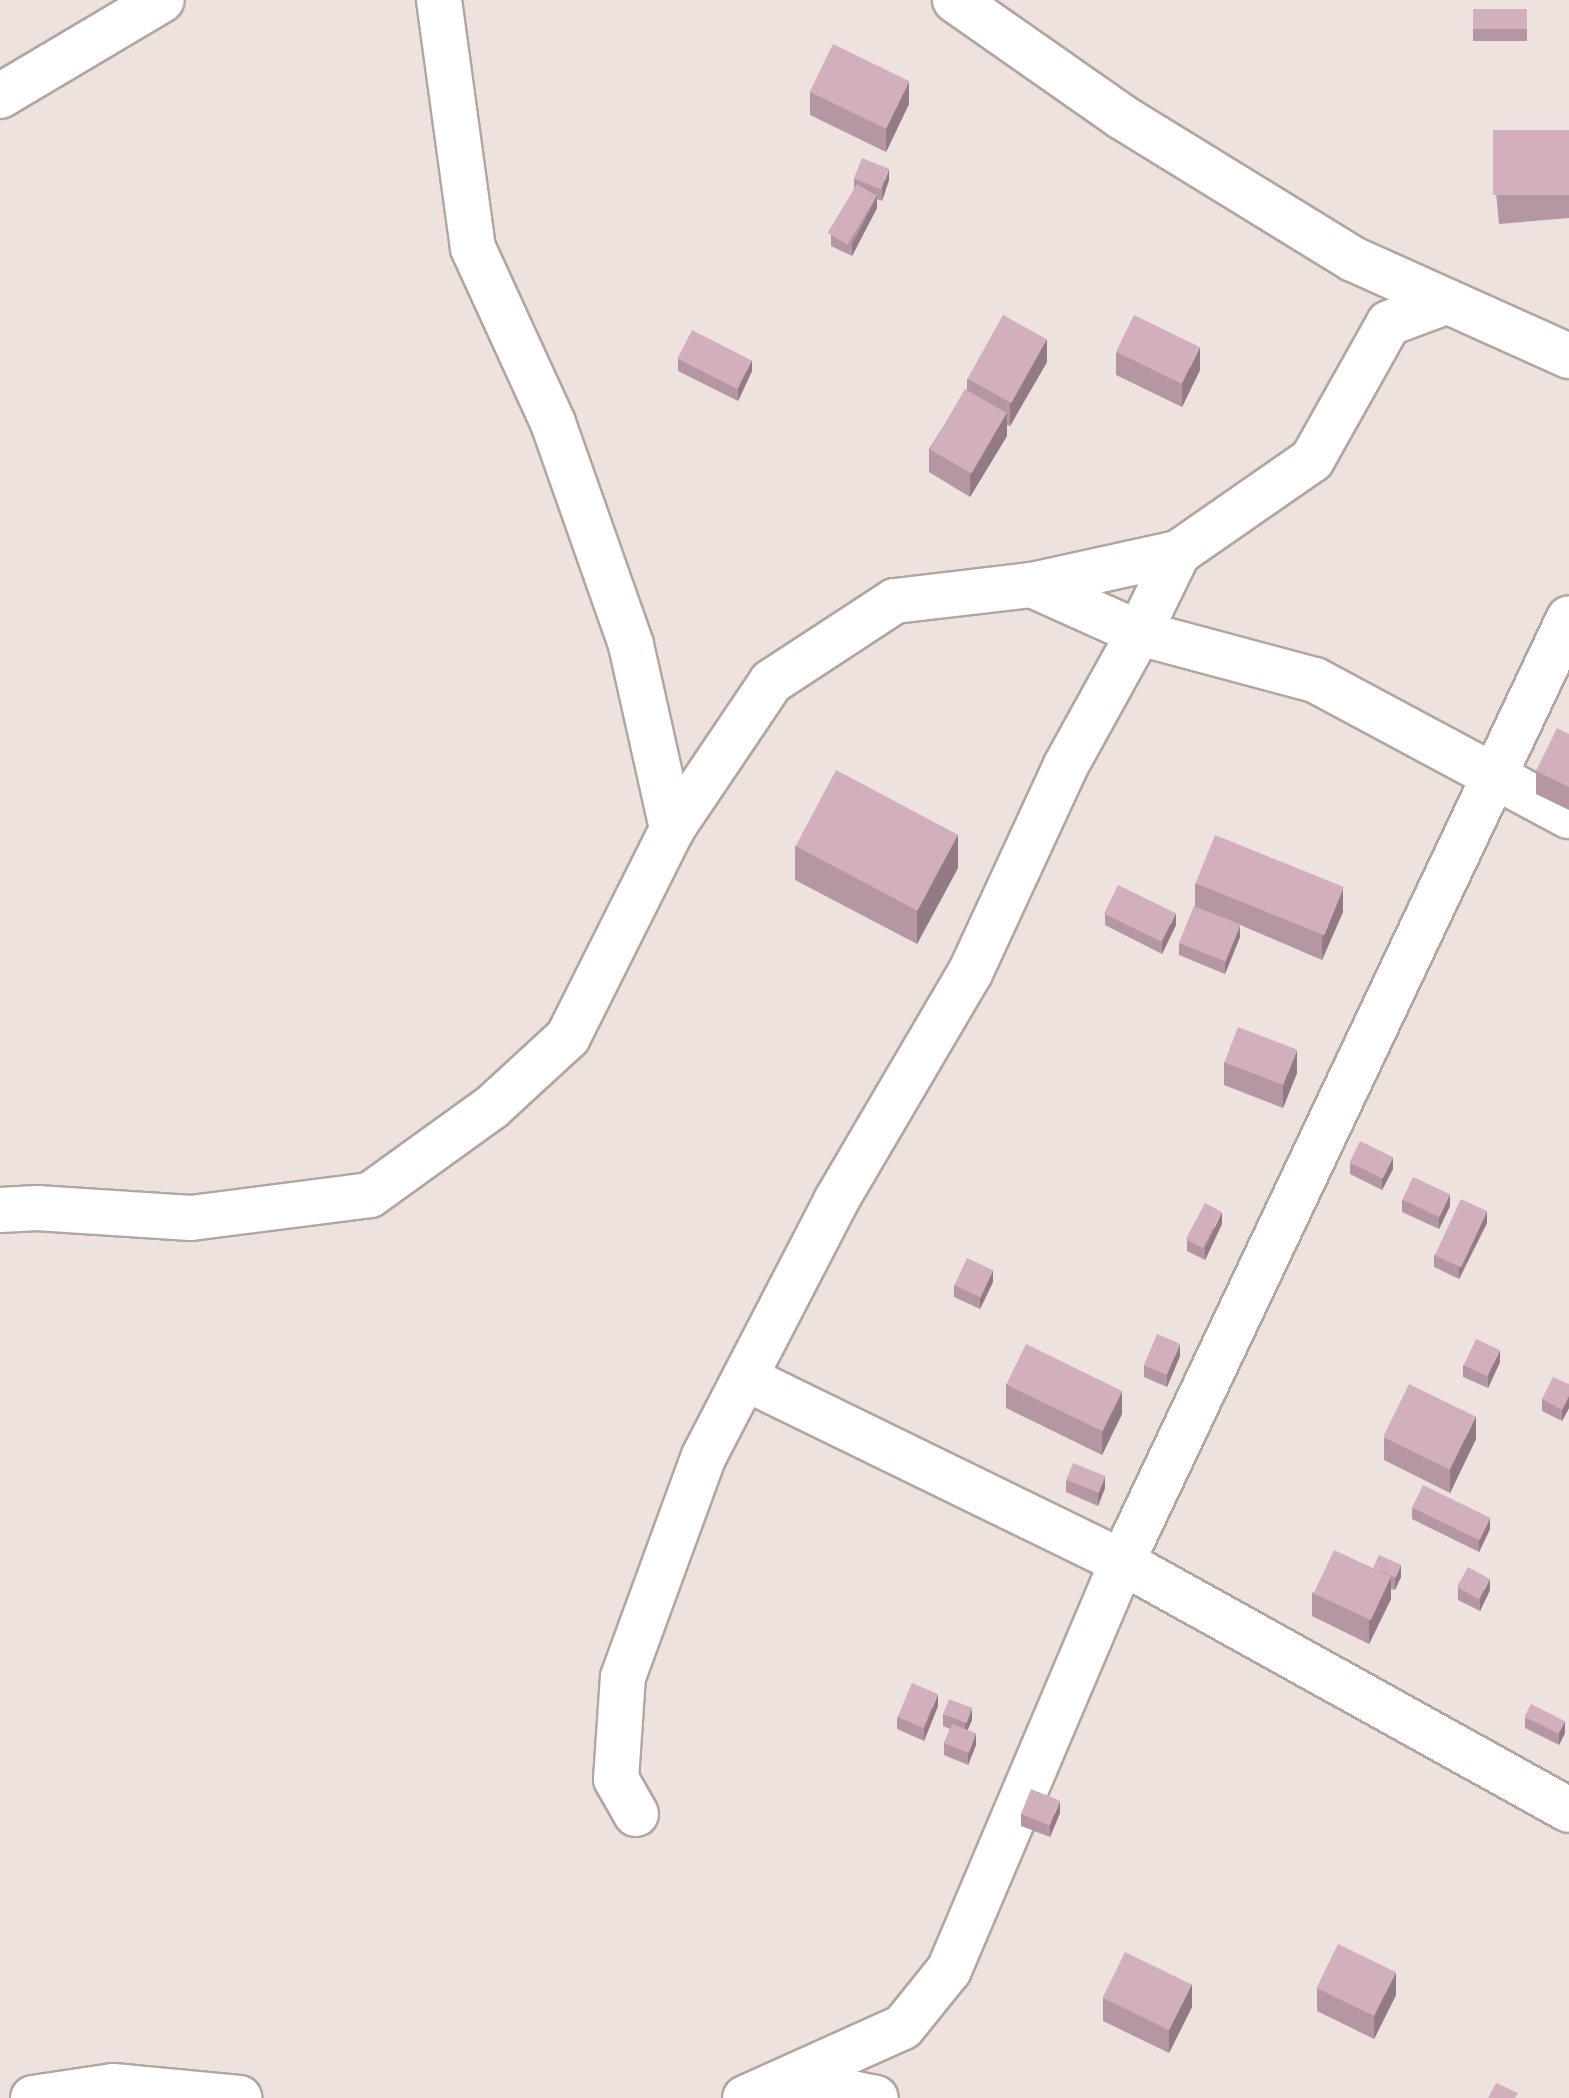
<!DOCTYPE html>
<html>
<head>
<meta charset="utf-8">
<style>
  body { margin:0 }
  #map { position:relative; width:1569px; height:2098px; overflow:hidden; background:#ede2de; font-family:Quicksand,sans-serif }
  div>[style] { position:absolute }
  .roads { filter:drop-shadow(2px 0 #b1a6a2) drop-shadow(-2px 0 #b1a6a2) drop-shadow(0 2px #b1a6a2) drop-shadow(0 -2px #b1a6a2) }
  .street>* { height:44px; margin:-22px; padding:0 22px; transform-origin:22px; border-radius:22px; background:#fff }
  .wall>* { inset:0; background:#b596a3; transform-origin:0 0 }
  .shaded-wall>* { inset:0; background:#937a84 }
  .building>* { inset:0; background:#d2afbd; transform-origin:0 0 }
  span { translate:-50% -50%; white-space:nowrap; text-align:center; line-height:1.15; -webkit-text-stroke:6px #fff; paint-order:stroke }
</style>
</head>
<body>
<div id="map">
  <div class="roads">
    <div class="street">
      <div style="left:439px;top:0;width:250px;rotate:82.2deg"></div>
      <div style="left:473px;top:248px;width:192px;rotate:65.4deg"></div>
      <div style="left:553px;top:423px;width:235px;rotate:70.6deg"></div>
      <div style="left:631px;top:645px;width:189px;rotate:77.4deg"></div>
      <div style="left:955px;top:0;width:204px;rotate:35deg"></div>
      <div style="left:1122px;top:117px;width:271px;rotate:31.6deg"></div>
      <div style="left:1353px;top:259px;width:237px;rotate:24.2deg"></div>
      <div style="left:0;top:96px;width:188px;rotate:-30.7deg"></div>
      <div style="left:1032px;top:585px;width:117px;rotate:24.2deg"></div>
      <div style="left:1139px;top:633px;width:182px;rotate:15deg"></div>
      <div style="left:1315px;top:680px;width:288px;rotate:28.2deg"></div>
      <div style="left:0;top:1210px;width:37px;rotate:-3deg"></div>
      <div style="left:37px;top:1208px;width:154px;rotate:3.7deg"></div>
      <div style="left:191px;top:1218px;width:180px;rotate:-7.3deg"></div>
      <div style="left:370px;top:1195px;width:150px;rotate:-35.8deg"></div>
      <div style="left:492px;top:1107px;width:103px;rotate:-42.6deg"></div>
      <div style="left:568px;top:1037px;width:233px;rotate:-63.4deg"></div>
      <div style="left:672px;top:829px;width:177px;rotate:-56deg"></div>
      <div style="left:771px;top:682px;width:148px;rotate:-33.2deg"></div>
      <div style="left:895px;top:601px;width:138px;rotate:-6.7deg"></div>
      <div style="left:1032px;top:585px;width:149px;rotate:-12.4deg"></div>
      <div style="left:745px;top:1378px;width:420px;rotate:26deg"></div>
      <div style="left:1122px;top:1562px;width:511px;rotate:29.02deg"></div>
      <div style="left:636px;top:1814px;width:40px;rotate:-119.7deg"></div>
      <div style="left:616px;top:1779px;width:102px;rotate:-86.1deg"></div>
      <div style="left:623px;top:1677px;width:235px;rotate:-69.9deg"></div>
      <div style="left:704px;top:1456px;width:287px;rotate:-62.6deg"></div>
      <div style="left:836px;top:1201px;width:264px;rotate:-59.6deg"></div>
      <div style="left:970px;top:973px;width:227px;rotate:-65.2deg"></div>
      <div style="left:1065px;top:767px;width:153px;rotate:-61.1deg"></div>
      <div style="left:1139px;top:633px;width:89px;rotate:-64deg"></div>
      <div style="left:1178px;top:553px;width:163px;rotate:-34.8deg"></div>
      <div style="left:1312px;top:460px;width:157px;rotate:-60.7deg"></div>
      <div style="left:1389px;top:323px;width:61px;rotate:-20.2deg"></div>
      <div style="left:773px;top:2092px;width:83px;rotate:1.4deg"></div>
      <div style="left:856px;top:2094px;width:20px;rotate:11deg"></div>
      <div style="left:33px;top:2098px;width:81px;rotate:-8.5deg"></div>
      <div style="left:113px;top:2086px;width:127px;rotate:5.4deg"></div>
      <div style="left:745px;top:2098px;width:173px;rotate:-24.2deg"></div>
      <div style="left:903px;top:2027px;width:73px;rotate:-51.1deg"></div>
      <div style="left:949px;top:1970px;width:443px;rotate:-67deg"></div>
      <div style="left:1122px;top:1562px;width:1044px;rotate:-64.66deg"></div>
    </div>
  </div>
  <div class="wall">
    <div style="left:1473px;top:9px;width:54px;height:32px"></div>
    <div style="clip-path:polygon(810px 92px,909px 104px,886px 152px,810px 115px)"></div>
    <div style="clip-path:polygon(1569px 130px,1569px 218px,1499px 224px,1493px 161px,1493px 138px)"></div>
    <div style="clip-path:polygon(854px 179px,889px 180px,882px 201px,877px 199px,877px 208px,852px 256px,831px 246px,831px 235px,854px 190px)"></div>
    <div style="clip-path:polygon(1116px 352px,1200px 370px,1182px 407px,1116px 375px)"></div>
    <div style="clip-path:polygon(678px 359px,752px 371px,738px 401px,678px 371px)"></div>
    <div style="clip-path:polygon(1047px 362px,1010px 426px,1007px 425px,1007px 436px,970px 497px,929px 472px,929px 449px,967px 389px,967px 379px)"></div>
    <div style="clip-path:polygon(1569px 734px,1569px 810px,1536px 794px,1536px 771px)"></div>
    <div style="clip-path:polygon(795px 846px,958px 868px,917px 944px,795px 880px)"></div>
    <div style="clip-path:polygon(1195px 883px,1343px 912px,1322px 960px,1224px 918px,1240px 937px,1225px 974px,1179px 955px,1179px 943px,1195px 906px)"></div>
    <div style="clip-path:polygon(1105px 914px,1176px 925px,1162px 954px,1105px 925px)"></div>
    <div style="clip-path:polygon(1224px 1062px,1297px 1073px,1283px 1108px,1224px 1085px)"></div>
    <div style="clip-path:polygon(1350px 1163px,1393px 1169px,1382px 1190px,1350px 1174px)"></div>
    <div style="clip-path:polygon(1402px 1200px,1450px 1206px,1439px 1229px,1402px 1212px)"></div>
    <div style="clip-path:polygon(1487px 1223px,1459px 1279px,1434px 1267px,1434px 1255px)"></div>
    <div style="clip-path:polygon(1222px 1224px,1205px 1260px,1187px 1251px,1187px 1240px)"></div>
    <div style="clip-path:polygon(993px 1282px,980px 1309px,954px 1297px,954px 1285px)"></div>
    <div style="clip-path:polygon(1180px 1356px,1167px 1387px,1144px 1377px,1144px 1365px)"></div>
    <div style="clip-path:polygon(1500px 1362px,1488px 1388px,1463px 1377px,1463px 1365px)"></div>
    <div style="clip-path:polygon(1006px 1384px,1122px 1414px,1102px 1455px,1006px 1408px)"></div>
    <div style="clip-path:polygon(1569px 1384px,1569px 1408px,1562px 1421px,1542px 1411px,1542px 1399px)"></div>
    <div style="clip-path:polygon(1384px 1437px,1476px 1439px,1450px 1493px,1384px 1460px)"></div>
    <div style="clip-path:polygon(1066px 1480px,1105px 1488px,1098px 1506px,1066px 1492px)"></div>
    <div style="clip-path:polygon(1412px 1508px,1490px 1529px,1479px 1552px,1412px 1519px)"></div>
    <div style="clip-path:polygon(1373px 1568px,1401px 1577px,1395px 1590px,1391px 1589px,1391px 1599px,1369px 1644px,1312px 1616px,1312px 1593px)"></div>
    <div style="clip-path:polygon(1458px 1588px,1490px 1590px,1480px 1611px,1458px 1600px)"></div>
    <div style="clip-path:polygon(938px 1706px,924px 1741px,897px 1729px,897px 1717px)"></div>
    <div style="clip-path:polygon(943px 1714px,972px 1720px,967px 1730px,976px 1745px,968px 1765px,944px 1755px,944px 1743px,950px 1729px,943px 1726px)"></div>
    <div style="clip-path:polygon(1525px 1717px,1565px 1733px,1559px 1745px,1525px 1728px)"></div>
    <div style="clip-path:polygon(1060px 1813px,1050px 1837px,1021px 1826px,1021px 1814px)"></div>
    <div style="clip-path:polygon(1317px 1988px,1396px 1995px,1374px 2039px,1317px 2011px)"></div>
    <div style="clip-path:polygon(1103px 1998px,1192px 2007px,1169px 2053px,1103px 2021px)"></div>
  </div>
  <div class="shaded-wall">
    <div style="clip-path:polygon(909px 81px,909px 104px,886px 152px,886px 128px)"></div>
    <div style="clip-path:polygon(889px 169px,889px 180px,882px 201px,882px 189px)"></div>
    <div style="clip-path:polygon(877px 196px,877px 208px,852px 256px,852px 244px)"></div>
    <div style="clip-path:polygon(1047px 339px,1047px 362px,1010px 426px,1010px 403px)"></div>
    <div style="clip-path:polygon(1200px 347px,1200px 370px,1182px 407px,1182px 384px)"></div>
    <div style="clip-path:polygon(752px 360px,752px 371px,738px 401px,738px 389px)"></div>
    <div style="clip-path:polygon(1007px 413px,1007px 436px,970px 497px,970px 474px)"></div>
    <div style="clip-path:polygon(958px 834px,958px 868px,917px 944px,917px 911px)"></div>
    <div style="clip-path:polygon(1343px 888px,1343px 912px,1322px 960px,1322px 937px)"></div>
    <div style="clip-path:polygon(1176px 913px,1176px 925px,1162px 954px,1162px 942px)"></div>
    <div style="clip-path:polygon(1240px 925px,1240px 937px,1225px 974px,1225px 963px)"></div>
    <div style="clip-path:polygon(1297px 1050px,1297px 1073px,1283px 1108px,1283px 1085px)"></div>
    <div style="clip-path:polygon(1393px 1157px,1393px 1169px,1382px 1190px,1382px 1179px)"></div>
    <div style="clip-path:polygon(1450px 1194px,1450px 1206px,1439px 1229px,1439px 1218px)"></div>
    <div style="clip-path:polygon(1487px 1211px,1487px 1223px,1459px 1279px,1459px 1267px)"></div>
    <div style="clip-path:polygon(1222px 1212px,1222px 1224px,1205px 1260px,1205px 1248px)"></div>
    <div style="clip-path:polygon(993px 1270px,993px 1282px,980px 1309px,980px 1297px)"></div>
    <div style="clip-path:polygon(1180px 1344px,1180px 1356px,1167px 1387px,1167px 1375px)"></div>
    <div style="clip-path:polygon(1500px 1350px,1500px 1362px,1488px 1388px,1488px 1376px)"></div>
    <div style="clip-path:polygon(1122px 1391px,1122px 1414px,1102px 1455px,1102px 1432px)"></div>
    <div style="clip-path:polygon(1569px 1396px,1569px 1408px,1562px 1421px,1562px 1410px)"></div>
    <div style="clip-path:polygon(1476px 1416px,1476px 1439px,1450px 1493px,1450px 1470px)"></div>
    <div style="clip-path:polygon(1105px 1476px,1105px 1488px,1098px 1506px,1098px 1494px)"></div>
    <div style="clip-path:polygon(1490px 1518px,1490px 1529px,1479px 1552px,1479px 1541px)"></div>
    <div style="clip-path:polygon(1401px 1565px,1401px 1577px,1395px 1590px,1395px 1579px)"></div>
    <div style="clip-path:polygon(1391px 1576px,1391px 1599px,1369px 1644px,1369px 1621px)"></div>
    <div style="clip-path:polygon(1490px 1579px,1490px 1590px,1480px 1611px,1480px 1599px)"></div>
    <div style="clip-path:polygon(938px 1694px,938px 1706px,924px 1741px,924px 1729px)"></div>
    <div style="clip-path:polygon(972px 1708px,972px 1720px,965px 1736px,965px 1724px)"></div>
    <div style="clip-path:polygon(1565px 1721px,1565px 1733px,1559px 1745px,1559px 1733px)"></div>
    <div style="clip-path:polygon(976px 1733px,976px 1745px,968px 1765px,968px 1753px)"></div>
    <div style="clip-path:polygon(1060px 1801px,1060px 1813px,1050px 1837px,1050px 1826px)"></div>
    <div style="clip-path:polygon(1396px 1972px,1396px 1995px,1374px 2039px,1374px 2016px)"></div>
    <div style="clip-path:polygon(1192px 1984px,1192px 2007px,1169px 2053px,1169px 2030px)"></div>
  </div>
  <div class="building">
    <div style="left:1473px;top:9px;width:54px;height:20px"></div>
    <div style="left:833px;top:44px;width:85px;height:53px;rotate:26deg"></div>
    <div style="left:1569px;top:130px;width:65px;height:76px;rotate:90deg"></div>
    <div style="left:862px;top:158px;width:29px;height:22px;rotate:22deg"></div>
    <div style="left:857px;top:184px;width:23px;height:57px;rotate:31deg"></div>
    <div style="left:1003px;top:315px;width:50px;height:73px;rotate:29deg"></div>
    <div style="left:1134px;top:315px;width:73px;height:41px;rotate:26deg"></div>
    <div style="left:692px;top:330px;width:67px;height:32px;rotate:27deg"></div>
    <div style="left:965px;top:389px;width:48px;height:70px;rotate:30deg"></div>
    <div style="clip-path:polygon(1557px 728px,1569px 734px,1569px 787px,1536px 771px)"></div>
    <div style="left:836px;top:770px;width:138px;height:86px;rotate:28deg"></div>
    <div style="left:1215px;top:835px;width:139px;height:52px;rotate:22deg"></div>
    <div style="left:1118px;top:885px;width:64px;height:32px;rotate:26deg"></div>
    <div style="left:1194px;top:906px;width:50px;height:40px;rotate:22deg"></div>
    <div style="left:1238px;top:1027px;width:63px;height:38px;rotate:21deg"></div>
    <div style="left:1360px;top:1141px;width:37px;height:24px;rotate:26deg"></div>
    <div style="left:1413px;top:1177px;width:41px;height:25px;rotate:25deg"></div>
    <div style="left:1461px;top:1199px;width:29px;height:62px;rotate:25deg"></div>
    <div style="left:1205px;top:1203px;width:19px;height:41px;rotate:28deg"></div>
    <div style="left:967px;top:1258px;width:29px;height:30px;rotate:25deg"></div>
    <div style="left:1157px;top:1334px;width:25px;height:34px;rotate:23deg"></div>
    <div style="left:1476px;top:1339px;width:26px;height:29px;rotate:25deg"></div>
    <div style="left:1026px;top:1344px;width:107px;height:45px;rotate:26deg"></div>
    <div style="clip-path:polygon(1553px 1377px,1569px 1384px,1569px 1396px,1562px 1410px,1542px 1399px)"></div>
    <div style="left:1409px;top:1384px;width:74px;height:59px;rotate:26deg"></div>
    <div style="left:1073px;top:1463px;width:35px;height:18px;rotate:22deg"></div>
    <div style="left:1423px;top:1485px;width:75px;height:25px;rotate:26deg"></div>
    <div style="left:1334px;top:1550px;width:63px;height:48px;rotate:25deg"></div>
    <div style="left:1379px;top:1555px;width:24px;height:14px;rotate:24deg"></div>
    <div style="left:1468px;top:1567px;width:25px;height:23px;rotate:29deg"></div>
    <div style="left:912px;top:1683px;width:28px;height:37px;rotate:23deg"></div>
    <div style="left:949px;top:1699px;width:25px;height:16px;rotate:21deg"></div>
    <div style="left:1531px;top:1704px;width:38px;height:14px;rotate:27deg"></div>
    <div style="left:952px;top:1724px;width:26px;height:21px;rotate:21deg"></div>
    <div style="left:1031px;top:1789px;width:31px;height:27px;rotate:22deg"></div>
    <div style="left:1338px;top:1944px;width:64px;height:49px;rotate:26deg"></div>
    <div style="left:1125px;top:1952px;width:74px;height:51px;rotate:26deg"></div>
    <div style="clip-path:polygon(1496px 2083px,1518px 2093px,1515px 2098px,1488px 2098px)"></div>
  </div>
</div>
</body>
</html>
